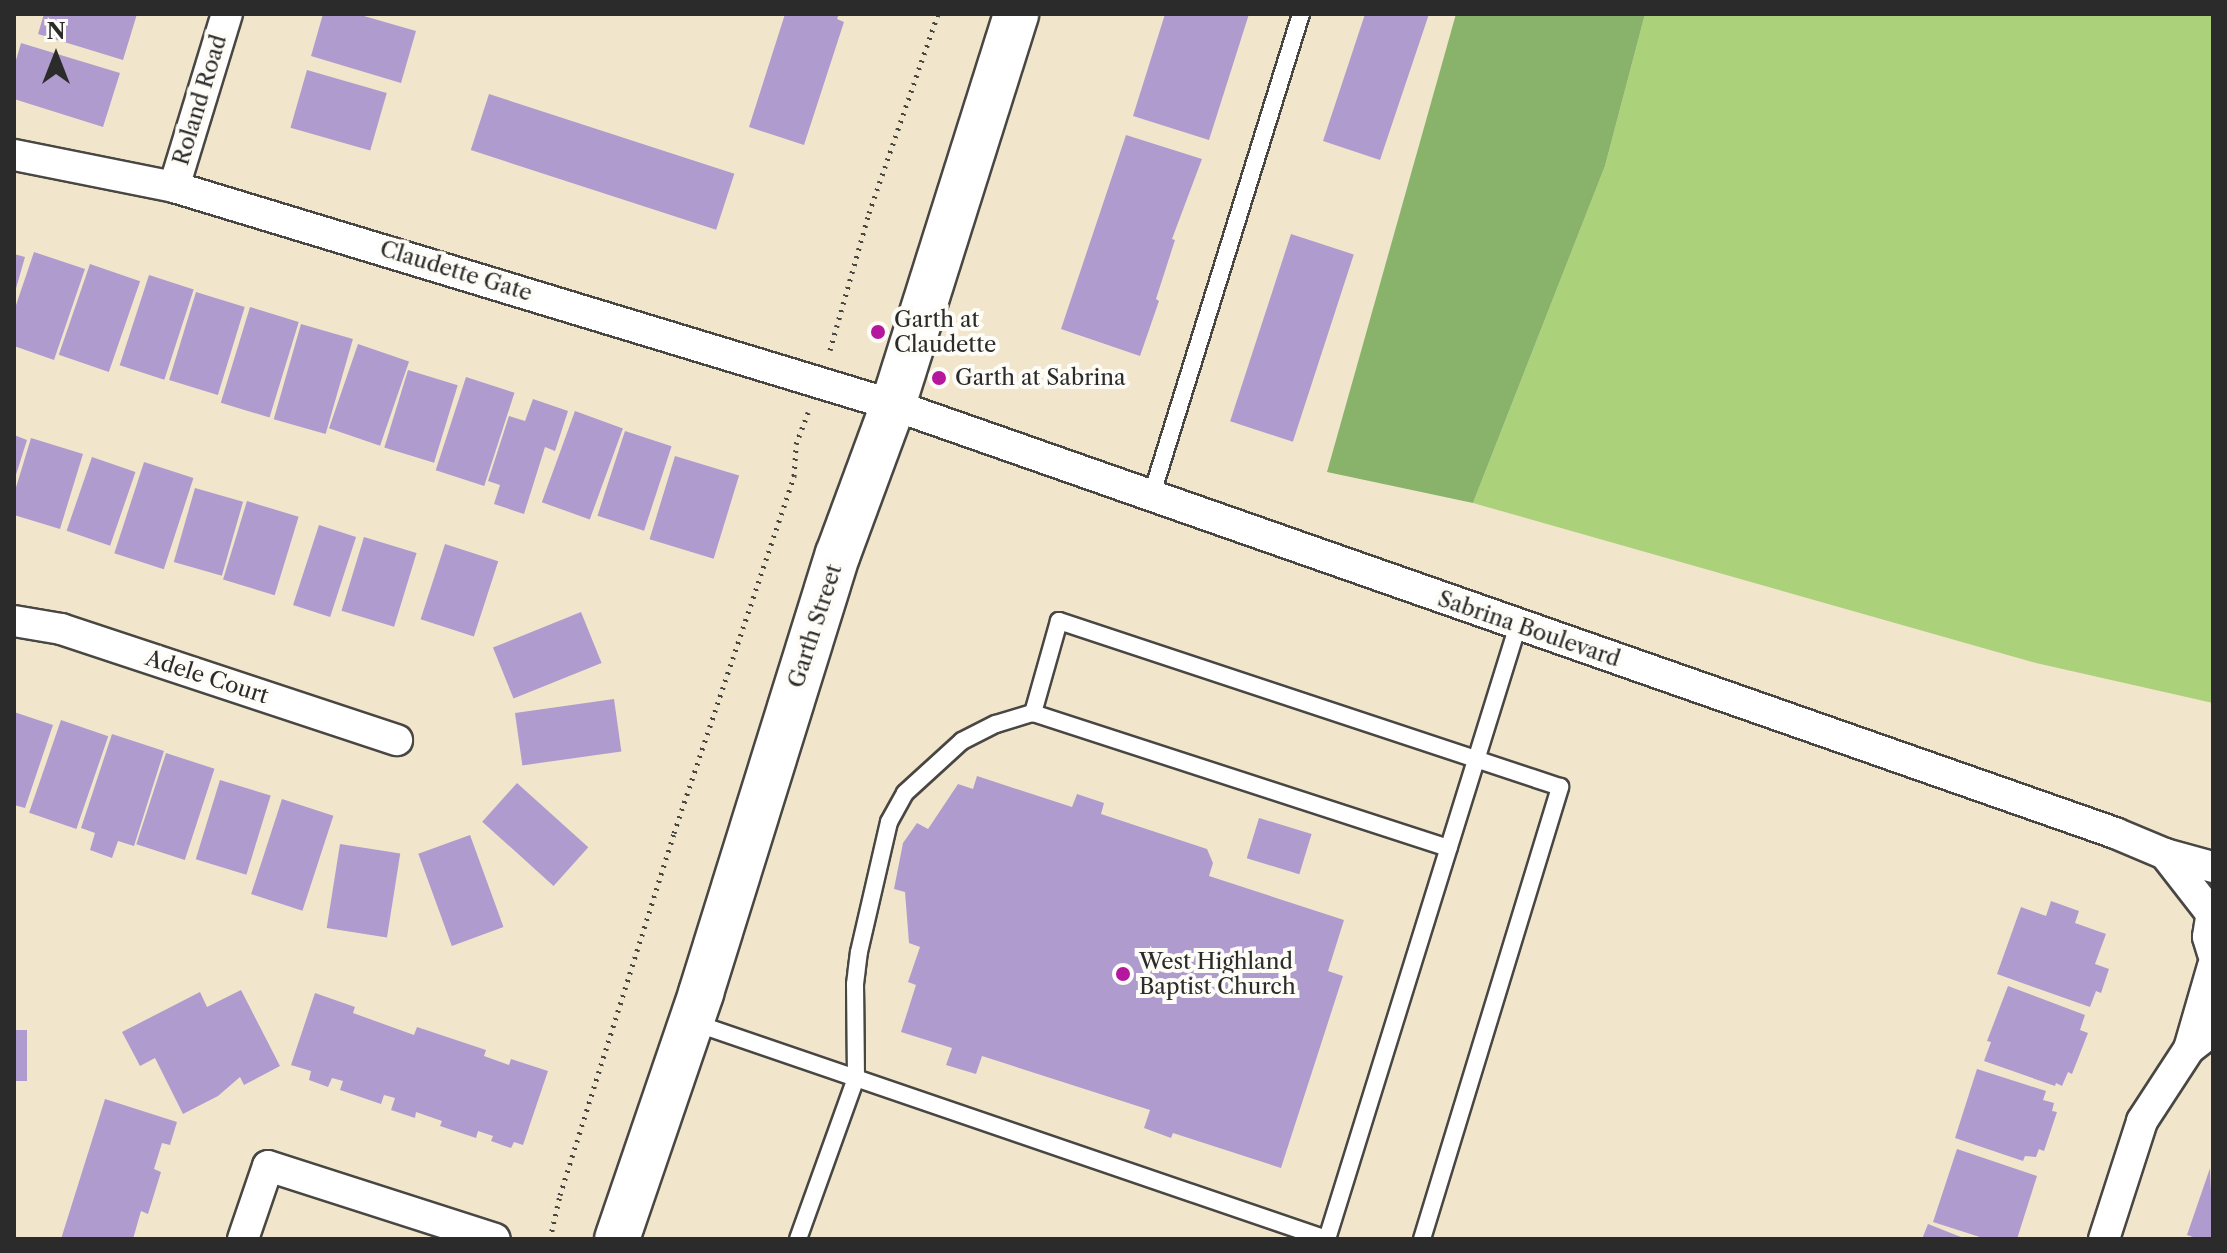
<!DOCTYPE html>
<html>
<head>
<meta charset="utf-8">
<style>
  body { margin:0 }
  #map { position:relative; width:2227px; height:1253px; overflow:hidden; background:#f1e6cc; font-family:"Libre Caslon Text",serif }
  div>[style] { position:absolute }
  .green>* { inset:0; background:#acd17b }
  .forest>* { inset:0; background:#89b36b }
  .building>* { inset:0; background:#b09bcf; transform-origin:0 0 }
  .path>* { height:5px; margin-top:-2.5px; transform-origin:0; background:repeating-linear-gradient(90deg,#494743 0 2px,transparent 0 8px) }
  .roads { filter:drop-shadow(2px 0 #494743) drop-shadow(-2px 0 #494743) drop-shadow(0 2px #494743) drop-shadow(0 -2px #494743) }
  .service>* { height:16px; margin:-8px; padding:0 8px; transform-origin:8px; border-radius:8px; background:#fff }
  .minor>* { height:30px; margin:-15px; padding:0 15px; transform-origin:15px; border-radius:15px; background:#fff }
  .secondary>* { height:44px; margin:-22px; padding:0 22px; transform-origin:22px; border-radius:22px; background:#fff }
  .dots>* { width:22px; height:22px; translate:-50% -50%; box-sizing:border-box; border:4px solid #fdfcf7; border-radius:50% }
  span { translate:-50% -50%; white-space:nowrap; text-align:center; line-height:1.15; -webkit-text-stroke:8px #fdfcf7; paint-order:stroke }
  .street-label { font-size:22px; color:#2b2b2b }
  .poi-label { font-size:22px; color:#2b2b2b }
  .left { translate:0 -50%; text-align:left }
  .frame { position:absolute; inset:0; border:16px solid #2b2b2b; pointer-events:none }
  .north { position:absolute; left:16px; top:16px; width:80px; height:80px; -webkit-text-stroke:6px #fdfcf7; paint-order:stroke; rotate:0deg; font-size:22px; font-weight:700; line-height:32px; text-align:center; color:#2b2b2b }
  .north::after { content:''; display:block; margin:auto; width:28px; height:36px; background:#2b2b2b; clip-path:polygon(50% 0,100% 100%,50% 72%,0 100%) }
</style>
</head>
<body>
<div id="map">
  <div class="green">
    <div style="clip-path:polygon(1645px 14px,2213px 14px,2213px 703px,2036px 663px,1473px 503px,1605px 166px)"></div>
  </div>
  <div class="forest">
    <div style="clip-path:polygon(1456px 14px,1645px 14px,1605px 166px,1473px 503px,1327px 472px)"></div>
  </div>
  <div class="building">
    <div style="clip-path:polygon(44px 14px,137px 14px,123px 60px,38px 34px)"></div>
    <div style="clip-path:polygon(323px 14px,357px 14px,416px 31px,401px 83px,311px 56px)"></div>
    <div style="clip-path:polygon(785px 14px,839px 14px,837px 19px,844px 22px,804px 145px,749px 127px)"></div>
    <div style="clip-path:polygon(1165px 14px,1249px 14px,1209px 140px,1133px 116px)"></div>
    <div style="clip-path:polygon(1365px 14px,1429px 14px,1380px 160px,1323px 141px)"></div>
    <div style="clip-path:polygon(21px 43px,120px 73px,103px 127px,14px 99px,14px 67px)"></div>
    <div style="left:307px;top:70px;width:83px;height:60px;rotate:16deg"></div>
    <div style="left:489px;top:94px;width:258px;height:59px;rotate:18deg"></div>
    <div style="clip-path:polygon(1126px 135px,1202px 159px,1172px 239px,1175px 240px,1156px 299px,1159px 301px,1140px 356px,1061px 329px)"></div>
    <div style="left:1291px;top:234px;width:66px;height:197px;rotate:18deg"></div>
    <div style="clip-path:polygon(34px 252px,85px 269px,54px 360px,14px 346px,14px 311px)"></div>
    <div style="clip-path:polygon(14px 254px,25px 257px,15px 292px,14px 292px)"></div>
    <div style="left:90px;top:264px;width:53px;height:96px;rotate:19deg"></div>
    <div style="left:149px;top:275px;width:47px;height:95px;rotate:18deg"></div>
    <div style="left:196px;top:292px;width:51px;height:92px;rotate:17deg"></div>
    <div style="left:250px;top:307px;width:51px;height:100px;rotate:17deg"></div>
    <div style="left:301px;top:324px;width:54px;height:99px;rotate:16deg"></div>
    <div style="left:358px;top:344px;width:54px;height:89px;rotate:19deg"></div>
    <div style="left:408px;top:370px;width:52px;height:81px;rotate:17deg"></div>
    <div style="left:466px;top:377px;width:51px;height:98px;rotate:18deg"></div>
    <div style="clip-path:polygon(533px 399px,568px 411px,555px 451px,545px 447px,524px 514px,494px 504px,500px 485px,488px 481px,509px 416px,525px 421px)"></div>
    <div style="left:575px;top:411px;width:51px;height:97px;rotate:20deg"></div>
    <div style="left:625px;top:431px;width:49px;height:89px;rotate:18deg"></div>
    <div style="clip-path:polygon(14px 435px,27px 440px,15px 478px,14px 478px)"></div>
    <div style="clip-path:polygon(31px 438px,83px 454px,60px 529px,14px 515px,14px 494px)"></div>
    <div style="left:675px;top:456px;width:67px;height:87px;rotate:17deg"></div>
    <div style="left:92px;top:457px;width:46px;height:78px;rotate:19deg"></div>
    <div style="left:144px;top:462px;width:52px;height:96px;rotate:18deg"></div>
    <div style="left:195px;top:488px;width:50px;height:77px;rotate:16deg"></div>
    <div style="left:247px;top:501px;width:54px;height:82px;rotate:17deg"></div>
    <div style="left:319px;top:525px;width:39px;height:84px;rotate:18deg"></div>
    <div style="left:364px;top:537px;width:55px;height:77px;rotate:17deg"></div>
    <div style="left:445px;top:544px;width:56px;height:79px;rotate:18deg"></div>
    <div style="left:581px;top:612px;width:55px;height:95px;rotate:68deg"></div>
    <div style="left:614px;top:699px;width:53px;height:100px;rotate:82deg"></div>
    <div style="clip-path:polygon(14px 712px,53px 725px,25px 808px,14px 805px)"></div>
    <div style="left:61px;top:720px;width:50px;height:98px;rotate:19deg"></div>
    <div style="clip-path:polygon(112px 734px,164px 751px,134px 846px,118px 841px,112px 858px,90px 850px,95px 833px,81px 828px)"></div>
    <div style="left:166px;top:753px;width:51px;height:96px;rotate:18deg"></div>
    <div style="clip-path:polygon(977px 776px,1072px 807px,1077px 794px,1104px 803px,1101px 814px,1207px 849px,1213px 863px,1209px 876px,1344px 920px,1328px 971px,1343px 976px,1281px 1168px,1173px 1133px,1171px 1138px,1144px 1128px,1150px 1110px,982px 1056px,976px 1074px,946px 1065px,952px 1048px,901px 1032px,916px 985px,908px 982px,920px 947px,909px 943px,905px 892px,894px 889px,903px 843px,917px 823px,928px 829px,958px 784px,973px 789px)"></div>
    <div style="left:220px;top:780px;width:53px;height:83px;rotate:17deg"></div>
    <div style="left:517px;top:783px;width:96px;height:52px;rotate:42deg"></div>
    <div style="left:282px;top:799px;width:54px;height:100px;rotate:18deg"></div>
    <div style="left:1259px;top:818px;width:55px;height:42px;rotate:17deg"></div>
    <div style="left:470px;top:835px;width:98px;height:55px;rotate:70deg"></div>
    <div style="left:340px;top:844px;width:61px;height:85px;rotate:9deg"></div>
    <div style="clip-path:polygon(2051px 901px,2079px 911px,2075px 923px,2106px 934px,2095px 964px,2109px 969px,2101px 993px,2096px 991px,2090px 1007px,1997px 974px,2021px 907px,2046px 916px)"></div>
    <div style="clip-path:polygon(2008px 986px,2085px 1015px,2080px 1030px,2088px 1033px,2072px 1074px,2068px 1072px,2062px 1086px,2056px 1083px,2055px 1086px,1984px 1061px,1991px 1042px,1987px 1041px)"></div>
    <div style="clip-path:polygon(241px 990px,280px 1066px,244px 1085px,240px 1077px,218px 1096px,183px 1114px,155px 1058px,140px 1066px,122px 1032px,200px 992px,207px 1007px)"></div>
    <div style="clip-path:polygon(315px 993px,355px 1007px,353px 1013px,414px 1035px,417px 1027px,486px 1050px,484px 1056px,509px 1065px,511px 1059px,548px 1071px,523px 1145px,514px 1142px,511px 1148px,491px 1141px,493px 1136px,478px 1131px,476px 1138px,440px 1126px,442px 1121px,416px 1112px,415px 1118px,391px 1110px,395px 1098px,384px 1095px,381px 1104px,340px 1090px,343px 1081px,332px 1078px,328px 1087px,309px 1080px,311px 1071px,291px 1065px)"></div>
    <div style="left:14px;top:1030px;width:13px;height:51px"></div>
    <div style="clip-path:polygon(1977px 1069px,2046px 1091px,2043px 1100px,2054px 1103px,2052px 1111px,2057px 1112px,2044px 1151px,2039px 1149px,2036px 1157px,2025px 1156px,2023px 1161px,1955px 1138px)"></div>
    <div style="clip-path:polygon(105px 1099px,177px 1122px,170px 1145px,162px 1143px,154px 1169px,161px 1172px,148px 1214px,141px 1211px,133px 1239px,61px 1239px)"></div>
    <div style="clip-path:polygon(1957px 1149px,2037px 1176px,2017px 1239px,1986px 1239px,1933px 1222px)"></div>
    <div style="clip-path:polygon(2210px 1168px,2213px 1239px,2199px 1239px,2187px 1235px)"></div>
    <div style="clip-path:polygon(1928px 1224px,1966px 1239px,1922px 1239px)"></div>
  </div>
  <div class="path">
    <div style="left:830px;top:350px;width:142px;rotate:-74.1deg"></div>
    <div style="left:869px;top:213px;width:211px;rotate:-70.9deg"></div>
    <div style="left:550px;top:1239px;width:45px;rotate:-77.2deg"></div>
    <div style="left:560px;top:1195px;width:380px;rotate:-72.5deg"></div>
    <div style="left:674px;top:833px;width:377px;rotate:-71.4deg"></div>
    <div style="left:794px;top:476px;width:32px;rotate:-86deg"></div>
    <div style="left:796px;top:444px;width:34px;rotate:-69deg"></div>
  </div>
  <div class="roads">
    <div class="service">
      <div style="left:1151px;top:497px;width:506px;rotate:-72.75deg"></div>
      <div style="left:692px;top:1022px;width:670px;rotate:18.89deg"></div>
      <div style="left:798px;top:1239px;width:171px;rotate:-70.2deg"></div>
      <div style="left:856px;top:1078px;width:94px;rotate:-90.6deg"></div>
      <div style="left:855px;top:984px;width:32px;rotate:-83deg"></div>
      <div style="left:859px;top:952px;width:133px;rotate:-77deg"></div>
      <div style="left:889px;top:822px;width:33px;rotate:-61deg"></div>
      <div style="left:905px;top:793px;width:77px;rotate:-42.4deg"></div>
      <div style="left:962px;top:741px;width:38px;rotate:-27deg"></div>
      <div style="left:996px;top:724px;width:39px;rotate:-17deg"></div>
      <div style="left:1327px;top:1239px;width:643px;rotate:-72.72deg"></div>
      <div style="left:1422px;top:1239px;width:473px;rotate:-73deg"></div>
      <div style="left:1560px;top:787px;width:528px;rotate:-161.67deg"></div>
      <div style="left:1059px;top:621px;width:96px;rotate:105.8deg"></div>
      <div style="left:1033px;top:713px;width:437px;rotate:18deg"></div>
    </div>
    <div class="minor">
      <div style="left:14px;top:155px;width:163px;rotate:11.3deg"></div>
      <div style="left:174px;top:187px;width:751px;rotate:16.87deg"></div>
      <div style="left:893px;top:405px;width:1295px;rotate:19.3deg"></div>
      <div style="left:2115px;top:833px;width:54px;rotate:22.8deg"></div>
      <div style="left:2165px;top:854px;width:50px;rotate:15.2deg"></div>
      <div style="left:174px;top:187px;width:181px;rotate:-73deg"></div>
      <div style="left:14px;top:621px;width:48px;rotate:9.7deg"></div>
      <div style="left:61px;top:629px;width:354px;rotate:18.3deg"></div>
      <div style="left:2165px;top:854px;width:73px;rotate:52.2deg"></div>
      <div style="left:2213px;top:905px;width:32px;rotate:99deg"></div>
      <div style="left:2208px;top:937px;width:17px;rotate:73deg"></div>
      <div style="left:2189px;top:1049px;width:86px;rotate:-73.9deg"></div>
      <div style="left:243px;top:1239px;width:77px;rotate:-71.1deg"></div>
      <div style="left:268px;top:1166px;width:238px;rotate:17.8deg"></div>
      <div style="left:2104px;top:1239px;width:124px;rotate:-72.1deg"></div>
      <div style="left:2142px;top:1121px;width:86px;rotate:-56.9deg"></div>
      <div style="left:2189px;top:1049px;width:31px;rotate:-38deg"></div>
    </div>
    <div class="secondary">
      <div style="left:617px;top:1239px;width:260px;rotate:-71.1deg"></div>
      <div style="left:701px;top:993px;width:460px;rotate:-72.7deg"></div>
      <div style="left:838px;top:554px;width:159px;rotate:-69.7deg"></div>
      <div style="left:893px;top:405px;width:410px;rotate:-72.5deg"></div>
    </div>
  </div>
  <div class="dots">
    <div style="left:878px;top:332px;background:#b5179e"></div>
    <div style="left:939px;top:378px;background:#b5179e"></div>
    <div style="left:1123px;top:974px;background:#b5179e"></div>
  </div>
  <div class="street-label">
    <span style="left:200px;top:100px;rotate:-73deg">Roland Road</span>
    <span style="left:456px;top:271px;rotate:17deg">Claudette Gate</span>
    <span style="left:815px;top:626px;rotate:-72deg">Garth Street</span>
    <span style="left:1529px;top:629px;rotate:19deg">Sabrina Boulevard</span>
    <span style="left:207px;top:677px;rotate:18deg">Adele Court</span>
  </div>
  <div class="poi-label">
    <span class="left" style="left:894px;top:332px">Garth at<br>Claudette</span>
    <span class="left" style="left:955px;top:378px">Garth at Sabrina</span>
    <span class="left" style="left:1139px;top:974px">West Highland<br>Baptist Church</span>
  </div>
  <div class="frame"></div>
  <div class="north">N</div>
</div>
</body>
</html>
